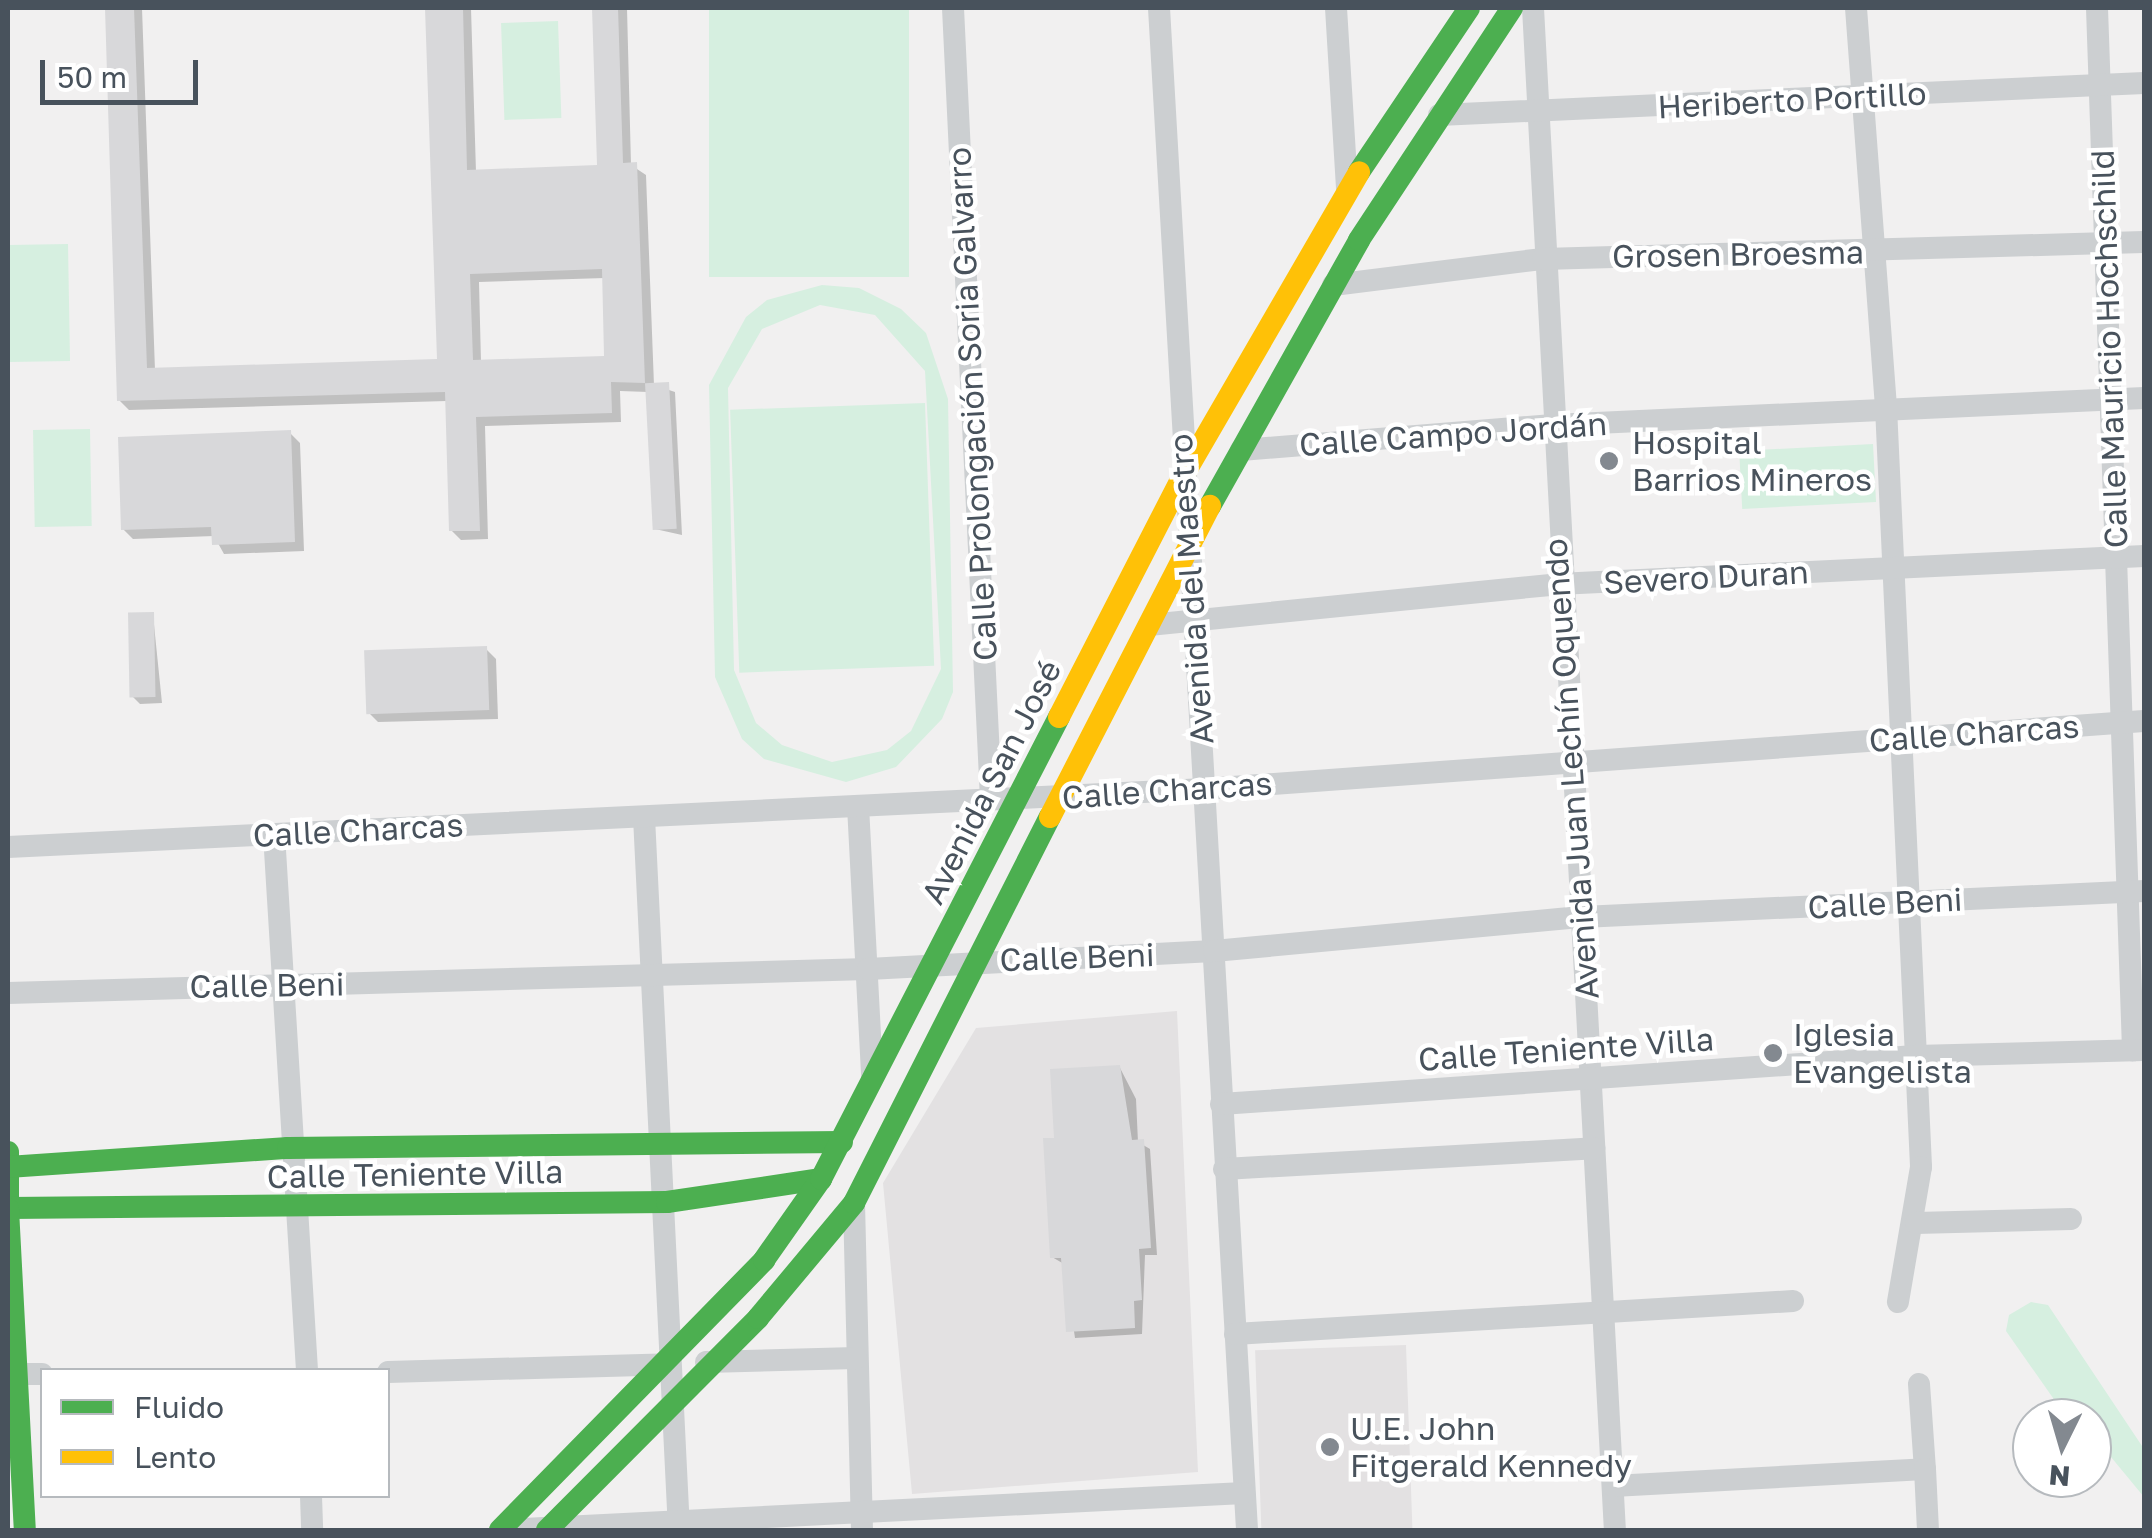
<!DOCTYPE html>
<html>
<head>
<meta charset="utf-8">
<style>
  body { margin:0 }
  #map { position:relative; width:2152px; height:1538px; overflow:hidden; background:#f1f0f0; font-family:"Golos Text",sans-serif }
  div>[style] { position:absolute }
  .education>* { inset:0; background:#e3e1e2; transform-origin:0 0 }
  .green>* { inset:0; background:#d6efe0; transform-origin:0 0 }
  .shadow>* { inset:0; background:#0003 }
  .building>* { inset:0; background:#d8d8da; transform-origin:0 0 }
  .street>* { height:22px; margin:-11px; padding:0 11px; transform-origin:11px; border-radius:11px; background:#cccfd1 }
  .fast>* { height:22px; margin:-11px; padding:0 11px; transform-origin:11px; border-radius:11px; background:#4caf50 }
  .slow>* { height:22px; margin:-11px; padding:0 11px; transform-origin:11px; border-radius:11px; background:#ffc107 }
  .dots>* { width:28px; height:28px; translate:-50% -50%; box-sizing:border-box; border:5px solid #fff; border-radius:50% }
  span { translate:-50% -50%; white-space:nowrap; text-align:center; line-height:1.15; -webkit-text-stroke:9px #fff; paint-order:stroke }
  .street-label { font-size:32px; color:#48525c }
  .poi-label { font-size:32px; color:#48525c }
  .left { translate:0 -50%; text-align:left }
  .frame { position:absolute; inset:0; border:10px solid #48525c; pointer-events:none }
  .legend { position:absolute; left:40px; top:1368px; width:350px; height:130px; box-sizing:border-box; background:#fff; border:2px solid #b6babe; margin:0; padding:12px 18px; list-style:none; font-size:30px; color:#48525c }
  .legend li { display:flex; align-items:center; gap:20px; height:50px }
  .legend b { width:50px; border:2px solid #b6babe }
  .north { position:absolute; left:2012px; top:1398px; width:100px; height:100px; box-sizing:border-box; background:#fff; border:2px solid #b6babe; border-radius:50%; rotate:185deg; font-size:28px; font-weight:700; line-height:40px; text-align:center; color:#48525c }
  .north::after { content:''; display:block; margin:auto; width:35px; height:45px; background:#838990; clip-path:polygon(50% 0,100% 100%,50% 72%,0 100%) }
  .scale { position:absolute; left:40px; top:60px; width:158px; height:45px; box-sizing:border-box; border:5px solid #48525c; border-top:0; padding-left:12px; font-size:30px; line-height:35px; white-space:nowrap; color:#48525c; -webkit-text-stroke:8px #fff; paint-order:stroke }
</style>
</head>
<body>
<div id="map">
  <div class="education">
    <div style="clip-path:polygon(1177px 1011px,1198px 1472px,912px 1494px,883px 1183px,976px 1028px)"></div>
    <div style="left:1406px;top:1345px;width:185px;height:151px;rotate:88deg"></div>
  </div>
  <div class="green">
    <div style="left:709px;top:8px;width:200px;height:269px"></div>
    <div style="left:558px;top:21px;width:97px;height:57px;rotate:88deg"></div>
    <div style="left:68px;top:244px;width:117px;height:60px;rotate:89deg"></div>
    <div style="clip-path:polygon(evenodd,822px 285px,859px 288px,901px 309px,926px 333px,948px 399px,953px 692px,942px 719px,896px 767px,846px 782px,764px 759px,742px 739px,715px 677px,709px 385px,746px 317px,767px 300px,822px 285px,820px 305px,875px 315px,925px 371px,941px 669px,911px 731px,887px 750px,832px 762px,782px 745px,756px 723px,734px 670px,728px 388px,762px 329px,820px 305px)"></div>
    <div style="left:925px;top:403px;width:263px;height:195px;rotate:88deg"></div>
    <div style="left:90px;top:429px;width:97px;height:57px;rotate:89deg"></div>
    <div style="left:1873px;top:444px;width:58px;height:134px;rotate:87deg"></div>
    <div style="clip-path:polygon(2031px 1302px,2048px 1305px,2144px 1449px,2144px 1497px,2092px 1434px,2092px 1418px,2067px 1418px,2006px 1331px,2009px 1315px)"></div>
  </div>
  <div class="shadow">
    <div style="clip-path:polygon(evenodd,108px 8px,142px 8px,155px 370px,440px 361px,428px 8px,471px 8px,476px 172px,599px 167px,594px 8px,627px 8px,631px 165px,646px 175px,654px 385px,675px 392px,682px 535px,655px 529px,648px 392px,620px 391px,621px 422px,485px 426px,488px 539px,461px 540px,451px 530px,447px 401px,129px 410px,119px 400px,108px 8px,605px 278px,607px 359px,481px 362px,479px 282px,605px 278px)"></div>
    <div style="clip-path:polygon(290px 433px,300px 443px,304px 551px,224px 554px,214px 536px,133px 539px,123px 529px)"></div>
    <div style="clip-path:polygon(153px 615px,162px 703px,140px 704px,133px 697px)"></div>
    <div style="clip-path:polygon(486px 649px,496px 659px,498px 719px,378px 722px,368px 712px)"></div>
    <div style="clip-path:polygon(1120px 1068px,1136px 1099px,1138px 1142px,1150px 1149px,1157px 1255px,1145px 1255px,1142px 1334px,1075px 1338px,1064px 1264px,1052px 1257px,1057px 1140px)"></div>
  </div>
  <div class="building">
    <div style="clip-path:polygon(evenodd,105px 8px,134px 8px,147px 368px,437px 359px,425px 8px,463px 8px,467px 170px,597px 165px,592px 8px,618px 8px,623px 163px,637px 162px,645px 383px,611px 382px,612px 413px,476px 417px,480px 531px,449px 531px,445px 392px,117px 401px,105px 8px,602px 269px,604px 356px,473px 360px,470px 274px,602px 269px)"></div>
    <div style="left:669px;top:382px;width:147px;height:24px;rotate:87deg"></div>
    <div style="clip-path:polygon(291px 430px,295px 542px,212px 545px,211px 527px,121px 530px,118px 437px)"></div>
    <div style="left:154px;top:612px;width:85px;height:26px;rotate:89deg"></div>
    <div style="left:487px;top:646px;width:64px;height:123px;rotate:88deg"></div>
    <div style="clip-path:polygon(1120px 1065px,1132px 1140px,1144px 1139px,1151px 1248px,1139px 1249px,1142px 1300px,1134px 1301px,1135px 1328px,1066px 1332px,1061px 1258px,1050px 1258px,1043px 1138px,1054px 1138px,1050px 1069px)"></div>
  </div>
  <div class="street">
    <div style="left:953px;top:8px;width:793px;rotate:87.25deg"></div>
    <div style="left:1159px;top:8px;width:1525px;rotate:86.69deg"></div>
    <div style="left:1336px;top:8px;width:181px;rotate:86.5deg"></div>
    <div style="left:1533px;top:8px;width:1524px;rotate:86.92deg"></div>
    <div style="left:1856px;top:8px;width:400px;rotate:85.7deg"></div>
    <div style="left:1886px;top:407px;width:761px;rotate:87.36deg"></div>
    <div style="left:1921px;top:1167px;width:137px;rotate:99.7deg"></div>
    <div style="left:2097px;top:8px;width:1043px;rotate:88.02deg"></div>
    <div style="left:1439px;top:115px;width:706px;rotate:-2.6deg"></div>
    <div style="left:1333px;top:285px;width:212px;rotate:-7.1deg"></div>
    <div style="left:1543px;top:259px;width:601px;rotate:-1.62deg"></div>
    <div style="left:1241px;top:450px;width:313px;rotate:-4.6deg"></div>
    <div style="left:1553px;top:425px;width:592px;rotate:-2.62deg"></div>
    <div style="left:1149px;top:625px;width:411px;rotate:-5.7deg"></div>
    <div style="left:1558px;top:584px;width:587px;rotate:-2.74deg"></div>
    <div style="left:858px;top:806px;width:271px;rotate:87deg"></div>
    <div style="left:644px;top:817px;width:714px;rotate:87.19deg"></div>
    <div style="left:274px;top:834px;width:537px;rotate:86.48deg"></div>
    <div style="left:8px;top:847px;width:1198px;rotate:-2.77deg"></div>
    <div style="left:1205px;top:789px;width:941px;rotate:-4.14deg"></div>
    <div style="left:8px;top:993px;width:860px;rotate:-1.6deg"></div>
    <div style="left:868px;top:969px;width:346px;rotate:-3deg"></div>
    <div style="left:1214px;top:951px;width:370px;rotate:-5.3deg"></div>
    <div style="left:1582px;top:917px;width:563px;rotate:-2.65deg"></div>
    <div style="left:1221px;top:1104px;width:696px;rotate:-3.96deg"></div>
    <div style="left:1915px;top:1056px;width:229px;rotate:-1.5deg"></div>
    <div style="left:1224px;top:1169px;width:371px;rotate:-3.2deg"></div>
    <div style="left:854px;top:1203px;width:327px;rotate:88.6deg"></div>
    <div style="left:1916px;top:1223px;width:155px;rotate:-1.5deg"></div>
    <div style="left:1235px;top:1334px;width:559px;rotate:-3.38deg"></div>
    <div style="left:706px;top:1362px;width:150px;rotate:-1.5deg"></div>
    <div style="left:388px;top:1372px;width:281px;rotate:-1.6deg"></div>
    <div style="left:16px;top:1374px;width:26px"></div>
    <div style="left:1919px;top:1384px;width:85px;rotate:86deg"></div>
    <div style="left:1613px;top:1486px;width:312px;rotate:-3.1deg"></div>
    <div style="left:1925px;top:1469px;width:61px;rotate:87.2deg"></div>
    <div style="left:311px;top:1496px;width:34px;rotate:88deg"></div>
    <div style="left:505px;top:1530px;width:740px;rotate:-2.87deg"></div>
  </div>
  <div class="fast">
    <div style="left:1359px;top:172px;width:197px;rotate:-56.1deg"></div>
    <div style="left:1210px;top:506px;width:305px;rotate:-60.7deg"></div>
    <div style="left:1359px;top:240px;width:278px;rotate:-56.6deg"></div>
    <div style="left:8px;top:1152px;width:54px;rotate:90deg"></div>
    <div style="left:8px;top:1167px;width:281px;rotate:-3.9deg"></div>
    <div style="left:288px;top:1148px;width:554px;rotate:-0.62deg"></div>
    <div style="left:8px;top:1208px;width:659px;rotate:-0.52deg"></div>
    <div style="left:667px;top:1202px;width:156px;rotate:-8.5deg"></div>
    <div style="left:8px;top:1209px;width:321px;rotate:87deg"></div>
    <div style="left:500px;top:1530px;width:378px;rotate:-45.6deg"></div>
    <div style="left:764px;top:1260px;width:99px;rotate:-54.9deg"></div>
    <div style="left:821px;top:1179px;width:520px;rotate:-62.74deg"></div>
    <div style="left:547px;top:1530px;width:299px;rotate:-45.1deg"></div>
    <div style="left:758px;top:1318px;width:150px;rotate:-50.1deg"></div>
    <div style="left:854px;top:1203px;width:433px;rotate:-63.1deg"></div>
  </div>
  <div class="slow">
    <div style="left:1059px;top:717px;width:271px;rotate:-62.8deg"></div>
    <div style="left:1183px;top:476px;width:351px;rotate:-59.9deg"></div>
    <div style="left:1050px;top:817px;width:350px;rotate:-62.8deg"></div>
  </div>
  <div class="dots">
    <div style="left:1609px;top:461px;background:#838990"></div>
    <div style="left:1773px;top:1053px;background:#838990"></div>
    <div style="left:1330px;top:1447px;background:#838990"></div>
  </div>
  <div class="street-label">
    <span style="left:1792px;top:100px;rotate:-3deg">Heriberto Portillo</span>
    <span style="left:1738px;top:254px;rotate:-1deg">Grosen Broesma</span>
    <span style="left:2109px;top:349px;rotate:-92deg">Calle Mauricio Hochschild</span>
    <span style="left:972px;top:404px;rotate:-93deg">Calle Prolongación Soria Galvarro</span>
    <span style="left:1453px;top:434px;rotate:-4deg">Calle Campo Jordán</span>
    <span style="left:1706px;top:577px;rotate:-3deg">Severo Duran</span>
    <span style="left:1191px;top:589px;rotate:-94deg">Avenida del Maestro</span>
    <span style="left:1974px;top:733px;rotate:-4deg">Calle Charcas</span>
    <span style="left:1571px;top:769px;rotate:-94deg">Avenida Juan Lechín Oquendo</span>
    <span style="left:991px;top:782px;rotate:-63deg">Avenida San José</span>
    <span style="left:1167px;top:790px;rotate:-4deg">Calle Charcas</span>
    <span style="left:358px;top:830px;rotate:-3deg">Calle Charcas</span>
    <span style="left:1885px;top:903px;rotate:-3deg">Calle Beni</span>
    <span style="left:1077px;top:957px;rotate:-2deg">Calle Beni</span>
    <span style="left:267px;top:985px;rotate:-1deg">Calle Beni</span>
    <span style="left:1566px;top:1049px;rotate:-4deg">Calle Teniente Villa</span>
    <span style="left:415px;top:1174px;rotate:-1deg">Calle Teniente Villa</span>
  </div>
  <div class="poi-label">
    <span class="left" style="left:1632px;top:461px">Hospital<br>Barrios Mineros</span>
    <span class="left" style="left:1793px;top:1053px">Iglesia<br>Evangelista</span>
    <span class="left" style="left:1350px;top:1447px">U.E. John<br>Fitgerald Kennedy</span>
  </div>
  <div class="frame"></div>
  <ul class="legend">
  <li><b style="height:12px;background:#4caf50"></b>Fluido</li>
  <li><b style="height:12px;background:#ffc107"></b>Lento</li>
  </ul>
  <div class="north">N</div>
  <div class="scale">50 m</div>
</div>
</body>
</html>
